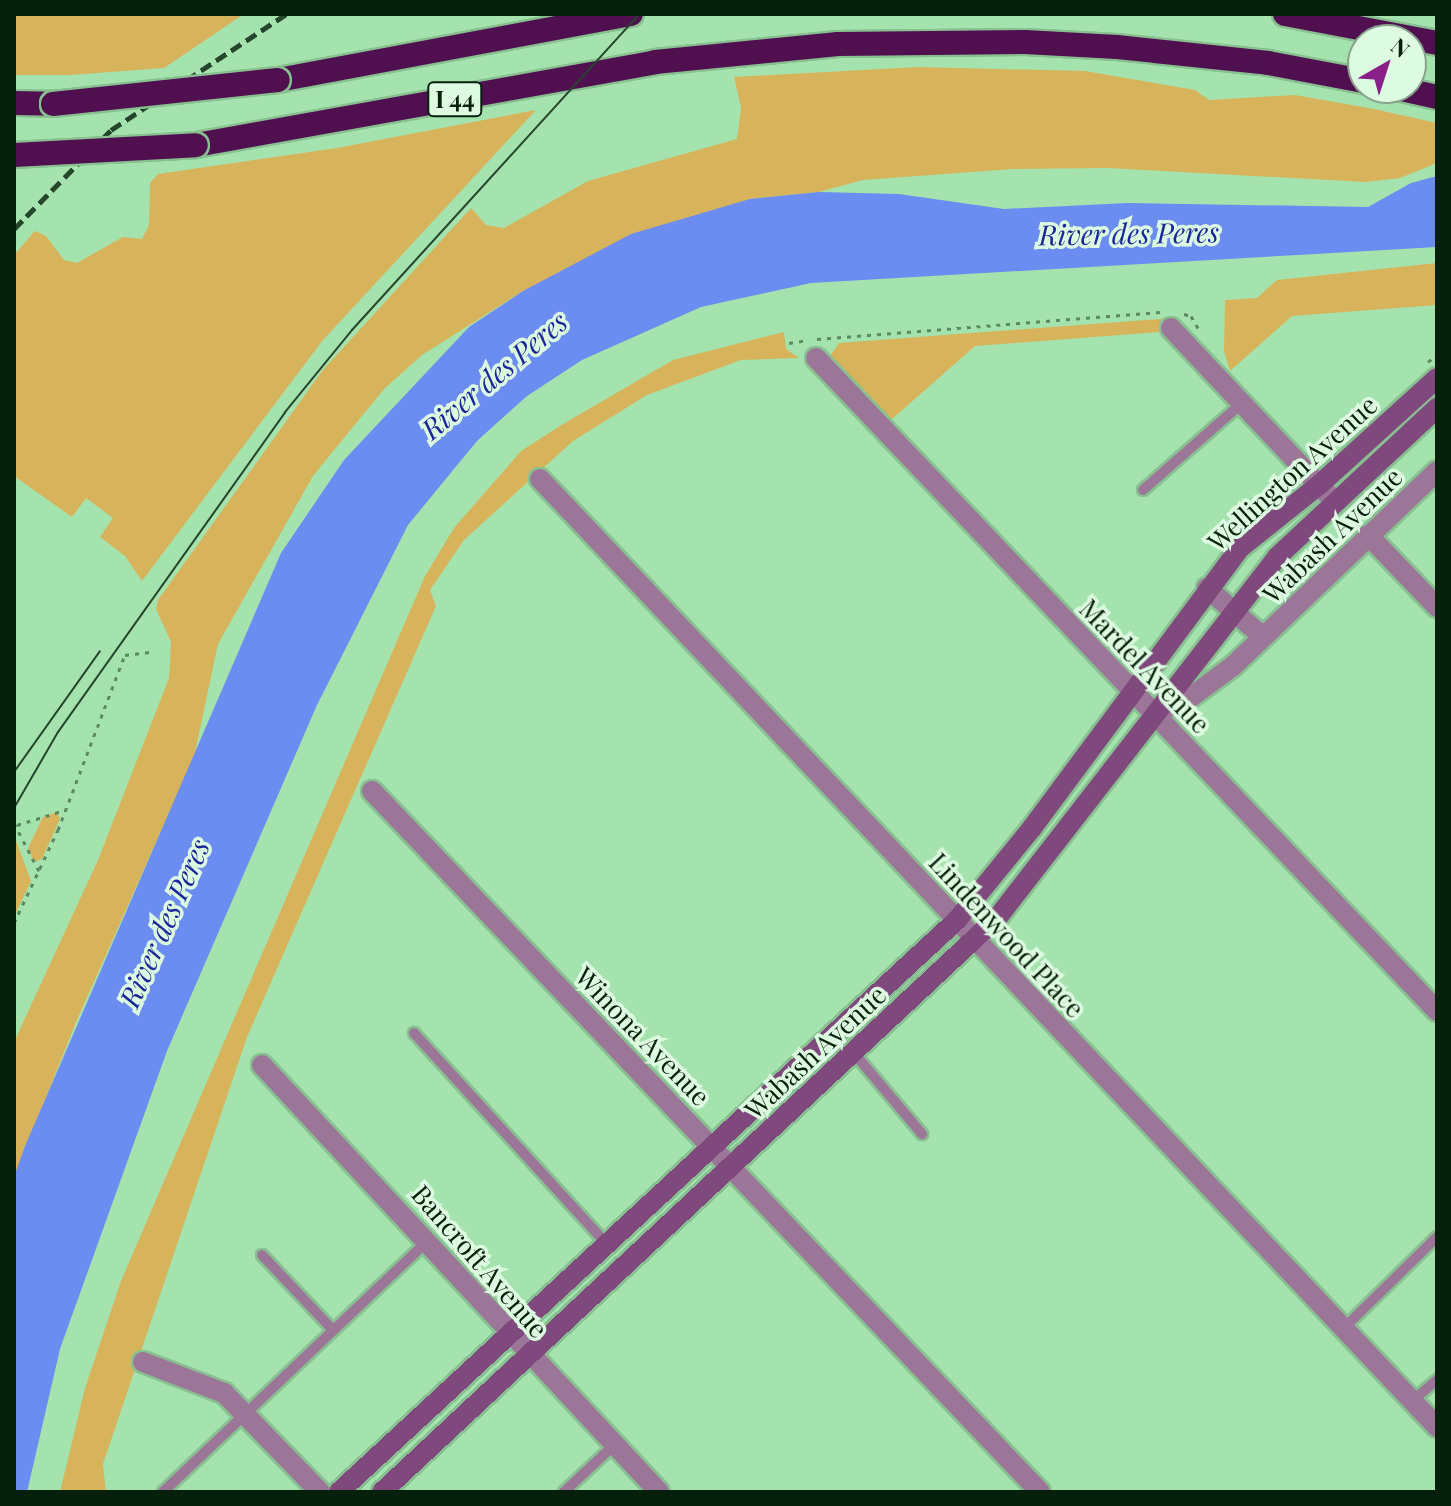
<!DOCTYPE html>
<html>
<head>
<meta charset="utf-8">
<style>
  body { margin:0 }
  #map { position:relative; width:1451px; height:1506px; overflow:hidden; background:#a5e3ae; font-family:"Playfair Display",serif }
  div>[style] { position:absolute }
  .green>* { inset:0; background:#d7b45b }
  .water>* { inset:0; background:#6b8cf1 }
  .path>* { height:3px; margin-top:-1.5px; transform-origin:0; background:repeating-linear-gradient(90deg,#5c8963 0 4px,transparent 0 10px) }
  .roads { filter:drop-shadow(2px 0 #89c091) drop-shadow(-2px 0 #89c091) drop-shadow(0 2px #89c091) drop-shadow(0 -2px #89c091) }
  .lane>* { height:10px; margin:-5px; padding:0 5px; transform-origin:5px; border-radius:5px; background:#9c7699 }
  .street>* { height:20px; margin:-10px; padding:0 10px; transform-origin:10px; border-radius:10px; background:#9c7699 }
  .secondary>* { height:20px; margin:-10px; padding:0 10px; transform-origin:10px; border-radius:10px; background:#80497e }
  .highway>* { height:24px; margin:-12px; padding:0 12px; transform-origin:12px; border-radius:12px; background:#501050 }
  .tram>* { height:2px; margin:-1px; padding:0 1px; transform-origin:1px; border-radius:1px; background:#26462c }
  .rail>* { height:5px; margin-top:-2.5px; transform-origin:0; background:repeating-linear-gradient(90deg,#26462c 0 12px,transparent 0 18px) }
  .bridges { filter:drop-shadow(2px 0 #89c091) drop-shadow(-2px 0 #89c091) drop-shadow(0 2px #89c091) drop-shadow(0 -2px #89c091) }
  .highway-bridge>* { height:24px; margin:-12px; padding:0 12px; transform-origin:12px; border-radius:12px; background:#501050 }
  span { translate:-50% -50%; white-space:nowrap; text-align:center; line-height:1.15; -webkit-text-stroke:7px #dcfbe0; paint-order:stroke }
  .shield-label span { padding:2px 6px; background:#dcfbe0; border:2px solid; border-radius:6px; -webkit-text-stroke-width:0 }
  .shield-label { font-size:24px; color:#07200c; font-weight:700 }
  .street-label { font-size:26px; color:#07200c }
  .water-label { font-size:28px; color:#1a279b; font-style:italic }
  .frame { position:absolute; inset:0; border:16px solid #07200c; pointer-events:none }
  .north { position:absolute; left:1347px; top:24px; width:80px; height:80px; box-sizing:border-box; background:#dcfbe0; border:2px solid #87a38b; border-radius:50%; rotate:39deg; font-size:22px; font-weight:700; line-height:32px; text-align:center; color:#07200c }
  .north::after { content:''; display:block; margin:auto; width:28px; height:36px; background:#882087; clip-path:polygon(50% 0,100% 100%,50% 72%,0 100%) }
</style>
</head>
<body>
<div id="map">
  <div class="green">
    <div style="clip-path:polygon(14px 14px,244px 14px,164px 68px,70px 75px,14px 75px)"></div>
    <div style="clip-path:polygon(918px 67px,1085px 71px,1195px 90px,1209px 100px,1295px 95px,1374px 109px,1437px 123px,1437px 163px,1400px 178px,1366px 182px,1108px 168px,1013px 169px,863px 180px,819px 192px,750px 199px,523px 291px,422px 355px,384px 389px,313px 476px,218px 644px,194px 757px,77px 1020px,14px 1177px,14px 1042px,98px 860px,169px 678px,171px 642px,156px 609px,158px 600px,322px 371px,471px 208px,486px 225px,504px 228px,588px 181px,737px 139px,741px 108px,734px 77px)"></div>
    <div style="clip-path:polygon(536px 110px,323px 340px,142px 581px,125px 556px,100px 537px,113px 518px,86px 498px,72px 517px,14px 476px,14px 255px,35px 231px,46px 236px,64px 260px,77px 263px,123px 237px,142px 239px,149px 225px,150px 183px,158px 174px,337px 148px)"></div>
    <div style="clip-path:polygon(1437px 263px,1437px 305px,1292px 316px,1230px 371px,1224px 351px,1225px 300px,1257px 298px,1277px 280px)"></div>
    <div style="clip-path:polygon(1160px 319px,1173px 321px,1160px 332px,975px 346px,891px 420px,830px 356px,839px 343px)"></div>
    <div style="clip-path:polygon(784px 332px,786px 349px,799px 358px,741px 360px,647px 395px,573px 441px,464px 540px,430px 590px,436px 606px,247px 1037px,103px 1464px,106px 1492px,60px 1492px,85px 1388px,121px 1281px,425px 576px,454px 528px,521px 451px,563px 424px,673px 360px)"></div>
    <div style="clip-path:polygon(57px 812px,60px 819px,42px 859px,34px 862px,28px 848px,43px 817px)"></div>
    <div style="clip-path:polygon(14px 835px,31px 881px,14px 917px,15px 847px)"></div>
  </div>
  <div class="water">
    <div style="clip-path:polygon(1437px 176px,1437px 247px,811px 283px,701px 307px,582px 360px,527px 396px,477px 441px,408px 525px,317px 705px,167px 1051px,60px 1349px,27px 1492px,14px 1492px,14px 1177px,25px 1146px,281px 553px,344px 460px,469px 327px,523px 291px,631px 234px,750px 199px,819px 192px,899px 194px,1004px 209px,1127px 203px,1368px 207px,1411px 183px)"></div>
  </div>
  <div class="path">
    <div style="left:1184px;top:314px;width:7px;rotate:16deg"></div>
    <div style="left:1191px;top:316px;width:20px;rotate:60deg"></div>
    <div style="left:817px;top:339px;width:344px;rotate:-4.5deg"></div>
    <div style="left:789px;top:343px;width:20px;rotate:-9deg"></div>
    <div style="left:1428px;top:362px;width:12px;rotate:-42deg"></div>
    <div style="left:1317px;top:459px;width:48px;rotate:-41.6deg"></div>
    <div style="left:1259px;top:508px;width:41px;rotate:-43deg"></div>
    <div style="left:14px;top:823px;width:54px;rotate:62.5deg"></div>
    <div style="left:17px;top:825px;width:50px;rotate:-17.4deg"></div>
    <div style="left:14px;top:923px;width:103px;rotate:-64.7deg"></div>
    <div style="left:58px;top:830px;width:187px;rotate:-69.1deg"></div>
    <div style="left:125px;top:655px;width:25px;rotate:-7deg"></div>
  </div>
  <div class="roads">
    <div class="lane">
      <div style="left:1143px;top:490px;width:132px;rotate:-41.3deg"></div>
      <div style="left:414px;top:1033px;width:285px;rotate:47.6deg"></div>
      <div style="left:854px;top:1053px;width:106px;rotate:50deg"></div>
      <div style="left:262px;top:1255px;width:103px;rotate:46.6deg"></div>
      <div style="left:1344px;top:1328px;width:130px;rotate:-44.4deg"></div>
      <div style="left:1412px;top:1401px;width:33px;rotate:-40deg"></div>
      <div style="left:163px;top:1492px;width:363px;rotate:-43.5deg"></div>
      <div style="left:564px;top:1492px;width:69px;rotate:-43.2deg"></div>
    </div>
    <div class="street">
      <div style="left:1171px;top:328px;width:239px;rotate:46.7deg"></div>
      <div style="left:816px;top:358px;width:901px;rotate:46.44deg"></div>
      <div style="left:540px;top:479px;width:1305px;rotate:46.58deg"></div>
      <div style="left:1368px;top:535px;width:100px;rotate:46.2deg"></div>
      <div style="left:1207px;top:588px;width:74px;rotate:41.2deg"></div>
      <div style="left:1154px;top:713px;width:35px;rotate:-22deg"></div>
      <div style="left:1187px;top:700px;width:57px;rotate:-36.5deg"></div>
      <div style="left:1233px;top:666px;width:282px;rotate:-43.7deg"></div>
      <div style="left:372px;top:791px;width:968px;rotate:46.38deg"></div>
      <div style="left:262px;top:1065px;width:583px;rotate:47.09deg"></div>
      <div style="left:143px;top:1362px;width:87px;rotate:20.9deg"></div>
      <div style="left:224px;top:1393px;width:138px;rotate:45.9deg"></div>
    </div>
    <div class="secondary">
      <div style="left:339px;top:1492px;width:842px;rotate:-42.79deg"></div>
      <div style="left:957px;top:920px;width:119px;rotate:-50.8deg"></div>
      <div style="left:1032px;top:828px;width:349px;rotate:-53.4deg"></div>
      <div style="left:1240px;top:548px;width:101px;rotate:-38.6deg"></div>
      <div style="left:1319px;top:485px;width:159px;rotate:-42.2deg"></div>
      <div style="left:382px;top:1492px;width:843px;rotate:-43.03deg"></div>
      <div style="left:998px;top:917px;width:455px;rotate:-52.2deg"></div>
      <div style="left:1277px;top:557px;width:219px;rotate:-43deg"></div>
    </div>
    <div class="highway">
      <div style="left:1285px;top:14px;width:155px;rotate:10.8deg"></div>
      <div style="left:278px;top:80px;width:359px;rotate:-10.6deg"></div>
      <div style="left:1397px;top:88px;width:41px;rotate:12.7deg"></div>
      <div style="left:14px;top:103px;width:39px;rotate:1deg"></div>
      <div style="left:196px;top:145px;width:466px;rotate:-10.2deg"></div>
      <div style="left:655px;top:62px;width:184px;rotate:-5.6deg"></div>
      <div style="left:838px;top:44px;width:187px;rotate:-0.6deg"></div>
      <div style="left:1025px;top:42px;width:92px;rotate:3.1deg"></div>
      <div style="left:1117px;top:47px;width:152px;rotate:6deg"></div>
      <div style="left:1268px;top:63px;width:97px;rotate:10.7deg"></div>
    </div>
  </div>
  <div class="tram">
    <div style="left:14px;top:772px;width:148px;rotate:-54.6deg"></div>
    <div style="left:14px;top:808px;width:88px;rotate:-59.9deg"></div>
    <div style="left:58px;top:732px;width:392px;rotate:-54.6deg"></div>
    <div style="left:285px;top:412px;width:106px;rotate:-50.7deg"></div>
    <div style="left:352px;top:330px;width:428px;rotate:-47.7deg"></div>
  </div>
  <div class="rail">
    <div style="left:14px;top:229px;width:139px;rotate:-45.6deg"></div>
    <div style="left:111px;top:130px;width:210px;rotate:-33.5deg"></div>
  </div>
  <div class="bridges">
    <div class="highway-bridge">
      <div style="left:53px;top:104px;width:226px;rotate:-6.1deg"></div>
      <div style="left:14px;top:155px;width:182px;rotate:-3.1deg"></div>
    </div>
  </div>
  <div class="shield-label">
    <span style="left:455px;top:99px">I 44</span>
  </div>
  <div class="street-label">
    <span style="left:1292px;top:473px;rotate:-42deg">Wellington Avenue</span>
    <span style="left:1332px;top:535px;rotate:-44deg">Wabash Avenue</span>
    <span style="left:1145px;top:666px;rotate:46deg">Mardel Avenue</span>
    <span style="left:1007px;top:935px;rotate:47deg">Lindenwood Place</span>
    <span style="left:643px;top:1036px;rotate:46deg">Winona Avenue</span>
    <span style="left:815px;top:1052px;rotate:-43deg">Wabash Avenue</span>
    <span style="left:480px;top:1261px;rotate:49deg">Bancroft Avenue</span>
  </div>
  <div class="water-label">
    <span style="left:1129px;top:233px;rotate:-1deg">River des Peres</span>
    <span style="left:494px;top:375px;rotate:-40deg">River des Peres</span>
    <span style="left:164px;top:923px;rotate:-66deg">River des Peres</span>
  </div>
  <div class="frame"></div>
  <div class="north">N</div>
</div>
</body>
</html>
